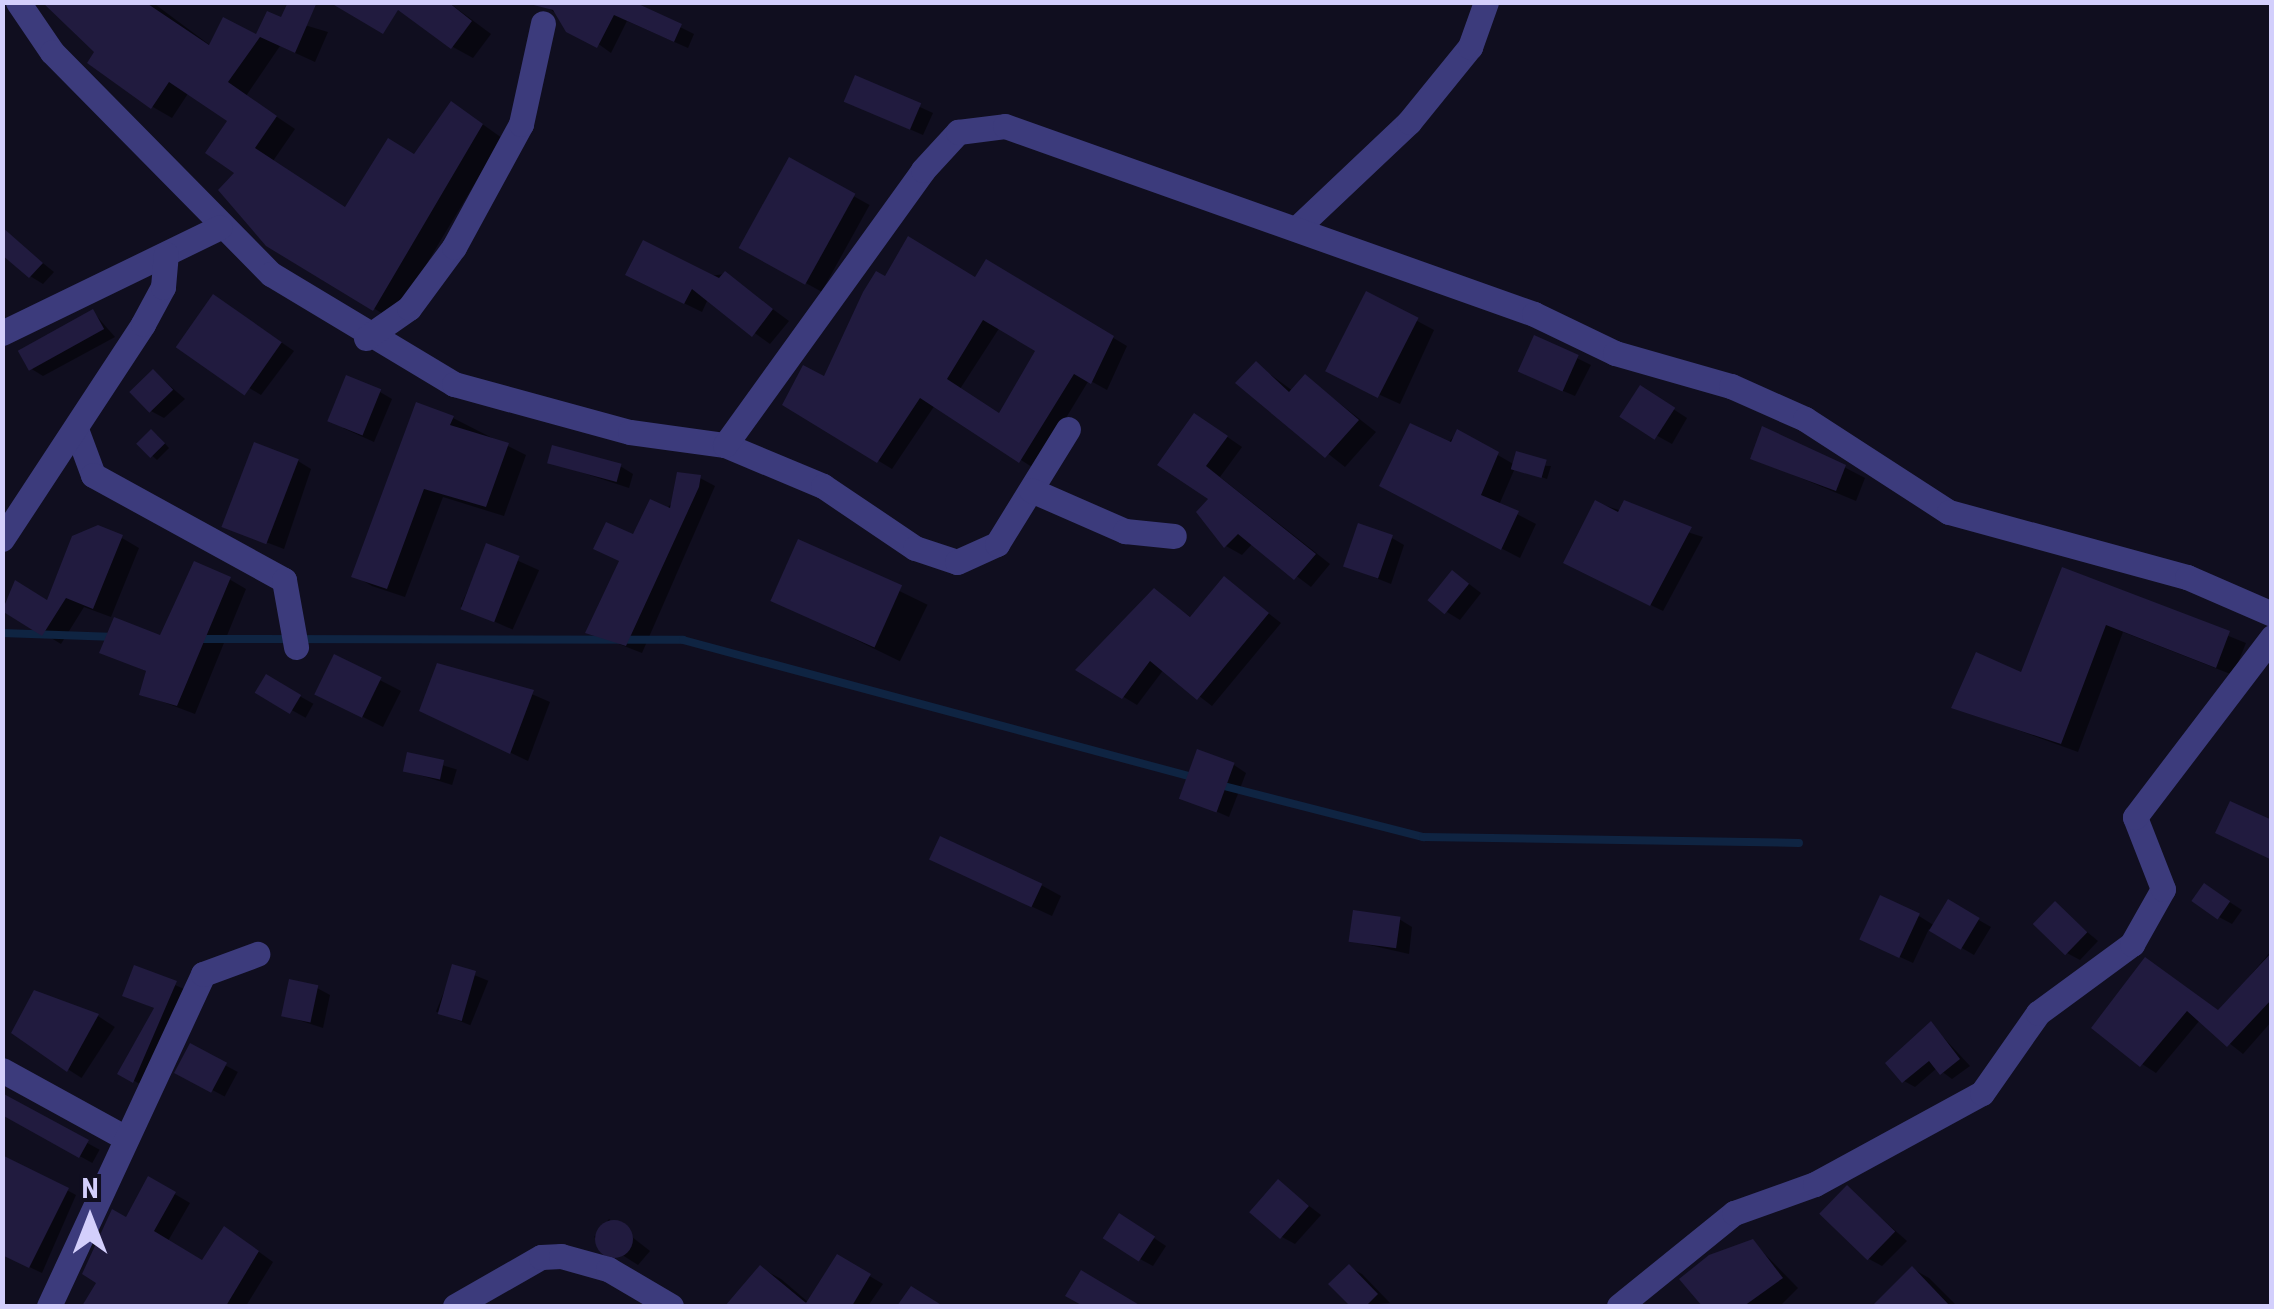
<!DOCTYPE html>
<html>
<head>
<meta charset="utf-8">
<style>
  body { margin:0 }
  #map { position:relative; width:2274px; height:1309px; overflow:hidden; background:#100e1f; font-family:"Roboto Condensed",sans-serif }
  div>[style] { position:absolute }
  .shadow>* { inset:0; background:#0007; transform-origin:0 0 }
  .stream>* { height:8px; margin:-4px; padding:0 4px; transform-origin:4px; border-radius:4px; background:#0f2442 }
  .building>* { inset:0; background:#211b3f; transform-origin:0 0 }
  .round { border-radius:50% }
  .minor>* { height:25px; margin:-12.5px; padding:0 12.5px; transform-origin:12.5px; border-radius:12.5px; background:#3c3b7c }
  span { translate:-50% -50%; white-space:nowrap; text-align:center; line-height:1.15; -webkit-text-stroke:8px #100e1f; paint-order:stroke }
  .frame { position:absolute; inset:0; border:5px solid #d3cffc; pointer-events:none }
  .north { position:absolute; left:40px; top:1169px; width:100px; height:100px; -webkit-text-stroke:8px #100e1f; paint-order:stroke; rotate:0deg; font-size:28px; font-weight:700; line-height:40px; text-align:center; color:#d3cffc }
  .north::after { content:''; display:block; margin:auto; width:35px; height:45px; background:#d3cffc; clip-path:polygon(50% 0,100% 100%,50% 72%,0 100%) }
</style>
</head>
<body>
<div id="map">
  <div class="shadow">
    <div style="clip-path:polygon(56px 2px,152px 2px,211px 46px,258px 37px,268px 14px,328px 32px,315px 62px,280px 46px,246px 96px,295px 129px,273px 161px,346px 209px,471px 116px,502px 138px,393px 320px,268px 244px,238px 173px,231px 120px,189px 92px,172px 118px,153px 107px,91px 62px,98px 52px)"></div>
    <div style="clip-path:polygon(448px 2px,491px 34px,473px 58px,453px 47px)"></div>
    <div style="clip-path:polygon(540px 2px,630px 2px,694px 34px,688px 48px,627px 21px,611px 53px)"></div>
    <div style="clip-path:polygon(856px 78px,933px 113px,923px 135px,859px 107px)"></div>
    <div style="left:790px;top:161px;width:91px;height:99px;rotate:29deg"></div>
    <div style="clip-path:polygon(8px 235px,54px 272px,43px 284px,30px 276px)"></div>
    <div style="clip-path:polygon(evenodd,987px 263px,1127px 346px,1107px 390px,1089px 380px,1035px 469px,935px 405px,892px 469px,785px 404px,825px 379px,886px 280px,976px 280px,987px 263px,1000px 327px,1038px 350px,1000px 415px,960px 389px,1000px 327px)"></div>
    <div style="clip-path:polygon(725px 274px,789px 321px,770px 344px,708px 299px,702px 312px,645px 284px)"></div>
    <div style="clip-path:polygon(1367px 294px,1434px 330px,1400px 404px,1345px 379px)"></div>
    <div style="clip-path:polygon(227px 305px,294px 351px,261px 395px,180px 347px)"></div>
    <div style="clip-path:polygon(93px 312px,115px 337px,43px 376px,30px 368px)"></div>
    <div style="clip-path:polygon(1536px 338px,1591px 365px,1575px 396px,1533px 378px)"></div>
    <div style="clip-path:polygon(1256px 364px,1293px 391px,1306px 377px,1376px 432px,1345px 467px,1238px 383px)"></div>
    <div style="clip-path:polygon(154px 372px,185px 399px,164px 418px,151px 411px)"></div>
    <div style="clip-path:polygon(380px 392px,392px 399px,374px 442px,343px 428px)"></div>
    <div style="clip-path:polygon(1653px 396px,1687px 418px,1672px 444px,1625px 418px)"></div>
    <div style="clip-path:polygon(453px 418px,526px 455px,504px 516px,443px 497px,405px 597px,372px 586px,355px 576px)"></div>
    <div style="clip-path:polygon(1210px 425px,1242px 447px,1220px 477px,1330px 564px,1311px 587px,1253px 543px,1242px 555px,1226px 546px,1211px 499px,1160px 464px)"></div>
    <div style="clip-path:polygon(1458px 432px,1515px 465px,1551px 466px,1547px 479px,1515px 468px,1499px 505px,1536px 524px,1520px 558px,1400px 496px)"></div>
    <div style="clip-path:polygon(157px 435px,169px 448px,157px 460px,139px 444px)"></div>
    <div style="clip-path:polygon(1753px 458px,1844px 467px,1865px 478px,1856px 501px)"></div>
    <div style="clip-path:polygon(298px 461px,311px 469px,284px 549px,224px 526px)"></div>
    <div style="clip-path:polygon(550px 462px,620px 466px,633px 474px,629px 488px)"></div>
    <div style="clip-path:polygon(700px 478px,715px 486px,642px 653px,588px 632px,635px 537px)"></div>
    <div style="clip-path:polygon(1597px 503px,1703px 537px,1663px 611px,1579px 570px)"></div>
    <div style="clip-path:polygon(122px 538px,139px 548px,111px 617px,84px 607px,61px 644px,2px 608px,16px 583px,49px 602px)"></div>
    <div style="clip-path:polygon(1392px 538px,1404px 545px,1391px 584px,1346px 566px)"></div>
    <div style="left:799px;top:542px;width:143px;height:63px;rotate:26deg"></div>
    <div style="left:487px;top:547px;width:57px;height:65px;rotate:24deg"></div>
    <div style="clip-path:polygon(2064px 570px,2246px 643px,2233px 675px,2123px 632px,2078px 752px,1955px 707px,2023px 675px)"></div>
    <div style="clip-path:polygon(229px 579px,246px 589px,195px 714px,142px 694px,148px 672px,103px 652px,162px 638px)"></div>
    <div style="clip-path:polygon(1224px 579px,1281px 623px,1212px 706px,1164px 669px,1137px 705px,1079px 670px,1154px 591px,1192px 618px)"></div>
    <div style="clip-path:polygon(1465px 581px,1481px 593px,1460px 620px,1447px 612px)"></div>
    <div style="clip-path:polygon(335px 657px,401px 691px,383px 727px,337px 704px)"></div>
    <div style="left:267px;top:678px;width:53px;height:16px;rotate:29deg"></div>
    <div style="clip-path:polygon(502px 681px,550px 702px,528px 761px,439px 719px)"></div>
    <div style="left:409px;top:755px;width:50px;height:16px;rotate:17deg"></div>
    <div style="clip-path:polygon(1234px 765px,1246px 773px,1229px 817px,1181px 796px)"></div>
    <div style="clip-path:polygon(953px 870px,1041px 885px,1061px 896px,1052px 916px)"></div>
    <div style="clip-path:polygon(2217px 894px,2242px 910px,2232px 924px,2219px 917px)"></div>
    <div style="clip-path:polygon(1949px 903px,1991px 927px,1974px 955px,1929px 929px,1913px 963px,1874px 945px,1919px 916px,1935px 926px)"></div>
    <div style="clip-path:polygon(2055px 905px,2098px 941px,2080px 960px,2067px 953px)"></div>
    <div style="clip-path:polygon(1399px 919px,1412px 927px,1409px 954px,1352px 941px)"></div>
    <div style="clip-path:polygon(2272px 950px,2272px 1021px,2243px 1054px,2200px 1020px,2156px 1073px,2142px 1064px,2146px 960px,2219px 1012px)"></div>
    <div style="left:454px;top:967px;width:37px;height:48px;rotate:22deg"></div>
    <div style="clip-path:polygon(135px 968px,189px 991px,147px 1088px,120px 1073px,156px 1009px,125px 995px)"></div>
    <div style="clip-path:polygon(317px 988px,330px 995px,323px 1028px,283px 1015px)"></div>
    <div style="left:98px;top:1016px;width:20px;height:61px;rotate:33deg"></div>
    <div style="clip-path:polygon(1932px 1025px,1970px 1066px,1952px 1079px,1937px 1068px,1915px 1087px,1904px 1081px)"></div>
    <div style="left:191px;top:1047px;width:53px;height:28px;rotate:28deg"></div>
    <div style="left:6px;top:1098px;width:107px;height:15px;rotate:29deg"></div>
    <div style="clip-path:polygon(149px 1179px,190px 1203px,168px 1241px,203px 1263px,240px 1238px,273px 1262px,246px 1306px,85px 1306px)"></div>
    <div style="clip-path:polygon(1278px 1182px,1321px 1215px,1295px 1244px,1282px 1237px)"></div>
    <div style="clip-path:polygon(63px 1188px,76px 1195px,42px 1273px,2px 1254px)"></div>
    <div style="clip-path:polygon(1847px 1188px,1907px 1241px,1882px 1266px,1869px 1259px)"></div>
    <div style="clip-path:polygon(609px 1219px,650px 1251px,638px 1265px,594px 1237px)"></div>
    <div style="clip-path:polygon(1133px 1224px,1166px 1246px,1153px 1266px,1140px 1259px)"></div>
    <div style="clip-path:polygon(1753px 1242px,1798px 1288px,1780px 1306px,1705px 1306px,1683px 1280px)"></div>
    <div style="clip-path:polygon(844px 1261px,883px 1284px,868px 1306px,814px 1306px)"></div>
    <div style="clip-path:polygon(1349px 1267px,1362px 1274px,1390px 1303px,1354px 1306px,1332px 1284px)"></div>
    <div style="clip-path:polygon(761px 1268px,781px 1279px,808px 1302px,728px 1306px)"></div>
    <div style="clip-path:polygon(1913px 1269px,1929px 1278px,1957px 1306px,1886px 1306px,1881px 1302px)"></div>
  </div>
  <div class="stream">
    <div style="left:2px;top:633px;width:114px;rotate:2deg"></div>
    <div style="left:200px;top:639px;width:483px;rotate:0.1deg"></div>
    <div style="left:683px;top:640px;width:527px;rotate:15.06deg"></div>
    <div style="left:1220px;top:785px;width:210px;rotate:14.4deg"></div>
    <div style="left:1423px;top:837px;width:376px;rotate:0.9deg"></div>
  </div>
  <div class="building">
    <div style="clip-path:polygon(42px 2px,145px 2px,209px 45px,223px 17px,256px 34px,267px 11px,281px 17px,288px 2px,317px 2px,295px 53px,260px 37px,228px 82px,277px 116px,255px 148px,345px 207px,388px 138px,414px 154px,451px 101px,483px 124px,373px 311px,266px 246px,218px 190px,234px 173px,205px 153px,227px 121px,169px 82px,151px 109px,87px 63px,94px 52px)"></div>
    <div style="clip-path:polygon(329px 2px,448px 2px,472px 21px,451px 49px,398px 10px,383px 34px)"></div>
    <div style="clip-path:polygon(522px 2px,634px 2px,682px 24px,674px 42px,614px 15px,597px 48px,566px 32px,553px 10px)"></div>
    <div style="left:855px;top:75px;width:72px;height:29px;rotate:23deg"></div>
    <div style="left:789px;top:157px;width:76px;height:104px;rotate:29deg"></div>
    <div style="clip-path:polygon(2px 227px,43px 263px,29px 278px,2px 255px)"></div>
    <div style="clip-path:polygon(evenodd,908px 236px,975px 277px,986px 259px,1114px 336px,1091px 384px,1074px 374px,1019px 463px,920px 398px,877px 463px,782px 405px,803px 365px,824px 376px,863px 292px,876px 271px,885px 276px,908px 236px,983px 320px,1035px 351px,999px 413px,947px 379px,983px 320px)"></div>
    <div style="clip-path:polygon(643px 240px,719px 278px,725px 271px,773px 309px,752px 337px,692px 289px,684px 304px,625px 275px)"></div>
    <div style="left:1366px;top:291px;width:59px;height:90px;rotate:27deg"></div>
    <div style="left:213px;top:294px;width:84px;height:65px;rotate:35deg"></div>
    <div style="left:93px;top:309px;width:23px;height:86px;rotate:61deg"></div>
    <div style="left:1534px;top:335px;width:49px;height:40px;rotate:24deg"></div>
    <div style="clip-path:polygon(1256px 361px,1289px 392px,1305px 374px,1359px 420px,1325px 458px,1235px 383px)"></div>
    <div style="left:153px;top:369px;width:29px;height:33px;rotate:46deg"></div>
    <div style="left:346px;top:375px;width:38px;height:50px;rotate:22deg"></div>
    <div style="left:1640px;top:385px;width:42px;height:38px;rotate:33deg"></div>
    <div style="clip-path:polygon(416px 402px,454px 416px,450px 425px,509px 443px,486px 507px,424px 489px,387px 589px,351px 577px)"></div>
    <div style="clip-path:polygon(1194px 413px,1228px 436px,1206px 466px,1316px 554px,1294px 580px,1238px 534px,1224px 548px,1196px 512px,1208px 499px,1157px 465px)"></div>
    <div style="clip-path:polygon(1410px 423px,1451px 442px,1457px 429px,1499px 452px,1481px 495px,1519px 511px,1501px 550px,1379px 486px)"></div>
    <div style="clip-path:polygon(1762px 426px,1846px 465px,1836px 491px,1750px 459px)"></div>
    <div style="left:151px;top:429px;width:20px;height:21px;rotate:45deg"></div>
    <div style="left:254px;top:442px;width:48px;height:91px;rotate:21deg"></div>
    <div style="left:552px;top:445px;width:72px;height:19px;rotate:15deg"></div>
    <div style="left:1516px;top:451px;width:32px;height:19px;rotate:16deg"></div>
    <div style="clip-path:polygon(677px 472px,701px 475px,699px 487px,626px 646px,585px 633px,619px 561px,593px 549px,606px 522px,633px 534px,650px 499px,670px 508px)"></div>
    <div style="clip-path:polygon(1595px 500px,1618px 512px,1624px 500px,1692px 527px,1650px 606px,1563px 563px)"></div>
    <div style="left:1358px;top:523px;width:37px;height:46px;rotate:19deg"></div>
    <div style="clip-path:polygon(98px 525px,123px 535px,93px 609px,66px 598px,42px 636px,2px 611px,15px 580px,47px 600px,72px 536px)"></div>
    <div style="left:798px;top:539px;width:114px;height:68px;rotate:24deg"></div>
    <div style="left:486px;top:543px;width:36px;height:71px;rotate:21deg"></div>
    <div style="clip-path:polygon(194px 561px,231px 577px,177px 706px,139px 695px,146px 671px,99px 653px,114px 617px,160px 635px)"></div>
    <div style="clip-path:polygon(2062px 567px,2230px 631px,2216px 668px,2106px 625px,2061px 744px,1951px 708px,1976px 652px,2021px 672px)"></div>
    <div style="left:1452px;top:570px;width:22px;height:39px;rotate:39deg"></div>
    <div style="clip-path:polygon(1224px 576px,1269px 613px,1197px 700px,1150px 661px,1122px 699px,1075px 670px,1154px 588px,1190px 617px)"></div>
    <div style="left:334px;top:654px;width:53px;height:45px;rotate:26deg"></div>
    <div style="clip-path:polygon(437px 663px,534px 690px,510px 754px,419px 711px)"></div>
    <div style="left:266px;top:674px;width:41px;height:22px;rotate:31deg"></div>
    <div style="left:1197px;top:749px;width:40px;height:53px;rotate:20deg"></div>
    <div style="left:407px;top:752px;width:38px;height:20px;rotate:12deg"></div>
    <div style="clip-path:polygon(2230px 801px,2272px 820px,2272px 860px,2215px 833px)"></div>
    <div style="left:940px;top:836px;width:113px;height:26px;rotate:25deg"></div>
    <div style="left:2204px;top:883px;width:32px;height:22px;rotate:35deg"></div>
    <div style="left:1880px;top:895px;width:44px;height:49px;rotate:25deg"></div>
    <div style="left:1948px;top:899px;width:37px;height:37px;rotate:31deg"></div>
    <div style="left:2055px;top:901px;width:45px;height:32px;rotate:44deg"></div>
    <div style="left:1353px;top:910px;width:48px;height:32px;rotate:8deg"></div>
    <div style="clip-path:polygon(2272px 952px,2272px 999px,2227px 1047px,2187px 1011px,2140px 1067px,2091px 1028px,2145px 957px,2218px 1010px)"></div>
    <div style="left:452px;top:964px;width:25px;height:52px;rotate:16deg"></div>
    <div style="clip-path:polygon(134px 965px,177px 981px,133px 1083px,117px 1074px,154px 1008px,122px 996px)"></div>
    <div style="left:289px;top:979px;width:30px;height:38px;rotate:12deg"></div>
    <div style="clip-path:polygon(34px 990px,99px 1014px,67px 1072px,11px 1033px)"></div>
    <div style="clip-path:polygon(1931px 1021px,1960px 1059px,1940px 1075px,1929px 1061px,1902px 1083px,1885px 1063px)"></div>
    <div style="left:190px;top:1043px;width:42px;height:34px;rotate:28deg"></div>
    <div style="clip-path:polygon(2px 1093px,89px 1140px,79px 1158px,2px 1115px)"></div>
    <div style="clip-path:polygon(2px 1155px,69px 1188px,29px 1268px,2px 1255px)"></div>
    <div style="clip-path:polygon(148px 1176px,176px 1192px,154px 1231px,202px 1260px,224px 1226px,259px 1251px,226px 1306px,82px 1306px,96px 1283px,82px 1274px,112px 1209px,126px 1217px)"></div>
    <div style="left:1278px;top:1179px;width:41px;height:44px;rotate:41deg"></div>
    <div style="left:1847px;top:1185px;width:67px;height:40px;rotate:44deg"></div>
    <div style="left:1119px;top:1213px;width:43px;height:30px;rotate:33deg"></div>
    <div class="round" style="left:595px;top:1220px;width:38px;height:38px"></div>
    <div style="clip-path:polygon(1753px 1239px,1783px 1278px,1744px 1306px,1702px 1306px,1679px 1279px,1709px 1255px)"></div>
    <div style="clip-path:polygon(837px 1254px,871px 1274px,852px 1306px,725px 1306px,760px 1265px,806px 1303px)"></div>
    <div style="clip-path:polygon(1349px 1264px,1378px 1294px,1366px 1306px,1350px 1306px,1328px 1284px)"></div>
    <div style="clip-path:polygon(1912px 1266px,1950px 1306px,1872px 1306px)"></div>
    <div style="clip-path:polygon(1081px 1270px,1141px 1306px,1083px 1306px,1065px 1296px)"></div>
    <div style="clip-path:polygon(911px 1286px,943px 1306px,897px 1306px)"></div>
  </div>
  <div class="minor">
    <div style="left:18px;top:2px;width:60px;rotate:55.8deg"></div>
    <div style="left:52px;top:52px;width:312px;rotate:45.4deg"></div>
    <div style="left:271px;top:274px;width:214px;rotate:31deg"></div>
    <div style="left:454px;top:384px;width:182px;rotate:15.3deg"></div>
    <div style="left:630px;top:432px;width:96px;rotate:7.8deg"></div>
    <div style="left:725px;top:445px;width:106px;rotate:22.7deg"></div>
    <div style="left:823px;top:486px;width:111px;rotate:34deg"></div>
    <div style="left:915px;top:548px;width:44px;rotate:18.4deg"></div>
    <div style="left:957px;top:562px;width:44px;rotate:-24.2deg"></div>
    <div style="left:997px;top:544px;width:135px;rotate:-58.3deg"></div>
    <div style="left:1298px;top:227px;width:153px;rotate:-43.4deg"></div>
    <div style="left:1409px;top:122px;width:97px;rotate:-50.9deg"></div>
    <div style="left:1470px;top:47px;width:48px;rotate:-70.4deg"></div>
    <div style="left:2px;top:333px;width:242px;rotate:-25.9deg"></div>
    <div style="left:366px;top:338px;width:52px;rotate:-34.9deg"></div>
    <div style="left:409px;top:308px;width:76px;rotate:-53.6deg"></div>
    <div style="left:454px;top:247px;width:140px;rotate:-61.4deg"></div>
    <div style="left:521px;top:124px;width:103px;rotate:-77.7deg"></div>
    <div style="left:76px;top:429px;width:49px;rotate:69.7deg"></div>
    <div style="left:93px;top:475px;width:218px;rotate:28.8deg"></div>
    <div style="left:284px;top:580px;width:68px;rotate:79.8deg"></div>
    <div style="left:725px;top:445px;width:339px;rotate:-54.2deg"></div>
    <div style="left:923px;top:170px;width:52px;rotate:-47.4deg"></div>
    <div style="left:958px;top:132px;width:47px;rotate:-7.3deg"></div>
    <div style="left:1005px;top:126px;width:561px;rotate:19.56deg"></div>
    <div style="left:1534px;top:314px;width:90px;rotate:25.7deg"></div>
    <div style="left:1615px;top:353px;width:121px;rotate:15.9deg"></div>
    <div style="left:1731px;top:386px;width:81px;rotate:24deg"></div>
    <div style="left:1805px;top:419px;width:171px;rotate:32.9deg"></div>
    <div style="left:1949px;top:512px;width:247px;rotate:15.3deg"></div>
    <div style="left:2187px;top:577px;width:93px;rotate:23.5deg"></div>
    <div style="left:1031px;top:490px;width:103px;rotate:23.6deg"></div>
    <div style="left:1125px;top:531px;width:49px;rotate:5.8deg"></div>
    <div style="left:2px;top:539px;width:257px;rotate:-56.7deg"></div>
    <div style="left:143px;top:324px;width:42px;rotate:-61.6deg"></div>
    <div style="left:163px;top:287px;width:33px;rotate:-85deg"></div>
    <div style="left:2px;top:1070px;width:137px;rotate:28.8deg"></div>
    <div style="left:49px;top:1306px;width:366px;rotate:-65.1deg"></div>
    <div style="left:203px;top:974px;width:58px;rotate:-20.3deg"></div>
    <div style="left:455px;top:1306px;width:99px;rotate:-29.7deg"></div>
    <div style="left:541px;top:1257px;width:20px;rotate:-3deg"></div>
    <div style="left:561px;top:1256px;width:49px;rotate:15.5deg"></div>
    <div style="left:608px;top:1269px;width:73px;rotate:30.4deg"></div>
    <div style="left:1619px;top:1306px;width:148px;rotate:-39deg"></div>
    <div style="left:1734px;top:1213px;width:86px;rotate:-19.7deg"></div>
    <div style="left:1815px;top:1184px;width:190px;rotate:-28.6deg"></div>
    <div style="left:1982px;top:1093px;width:98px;rotate:-55deg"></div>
    <div style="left:2038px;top:1013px;width:117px;rotate:-36.3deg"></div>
    <div style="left:2132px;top:944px;width:63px;rotate:-60.6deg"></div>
    <div style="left:2163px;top:889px;width:77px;rotate:-111.3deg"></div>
    <div style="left:2135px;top:817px;width:226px;rotate:-52.7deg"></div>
  </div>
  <div class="frame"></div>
  <div class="north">N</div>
</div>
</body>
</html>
